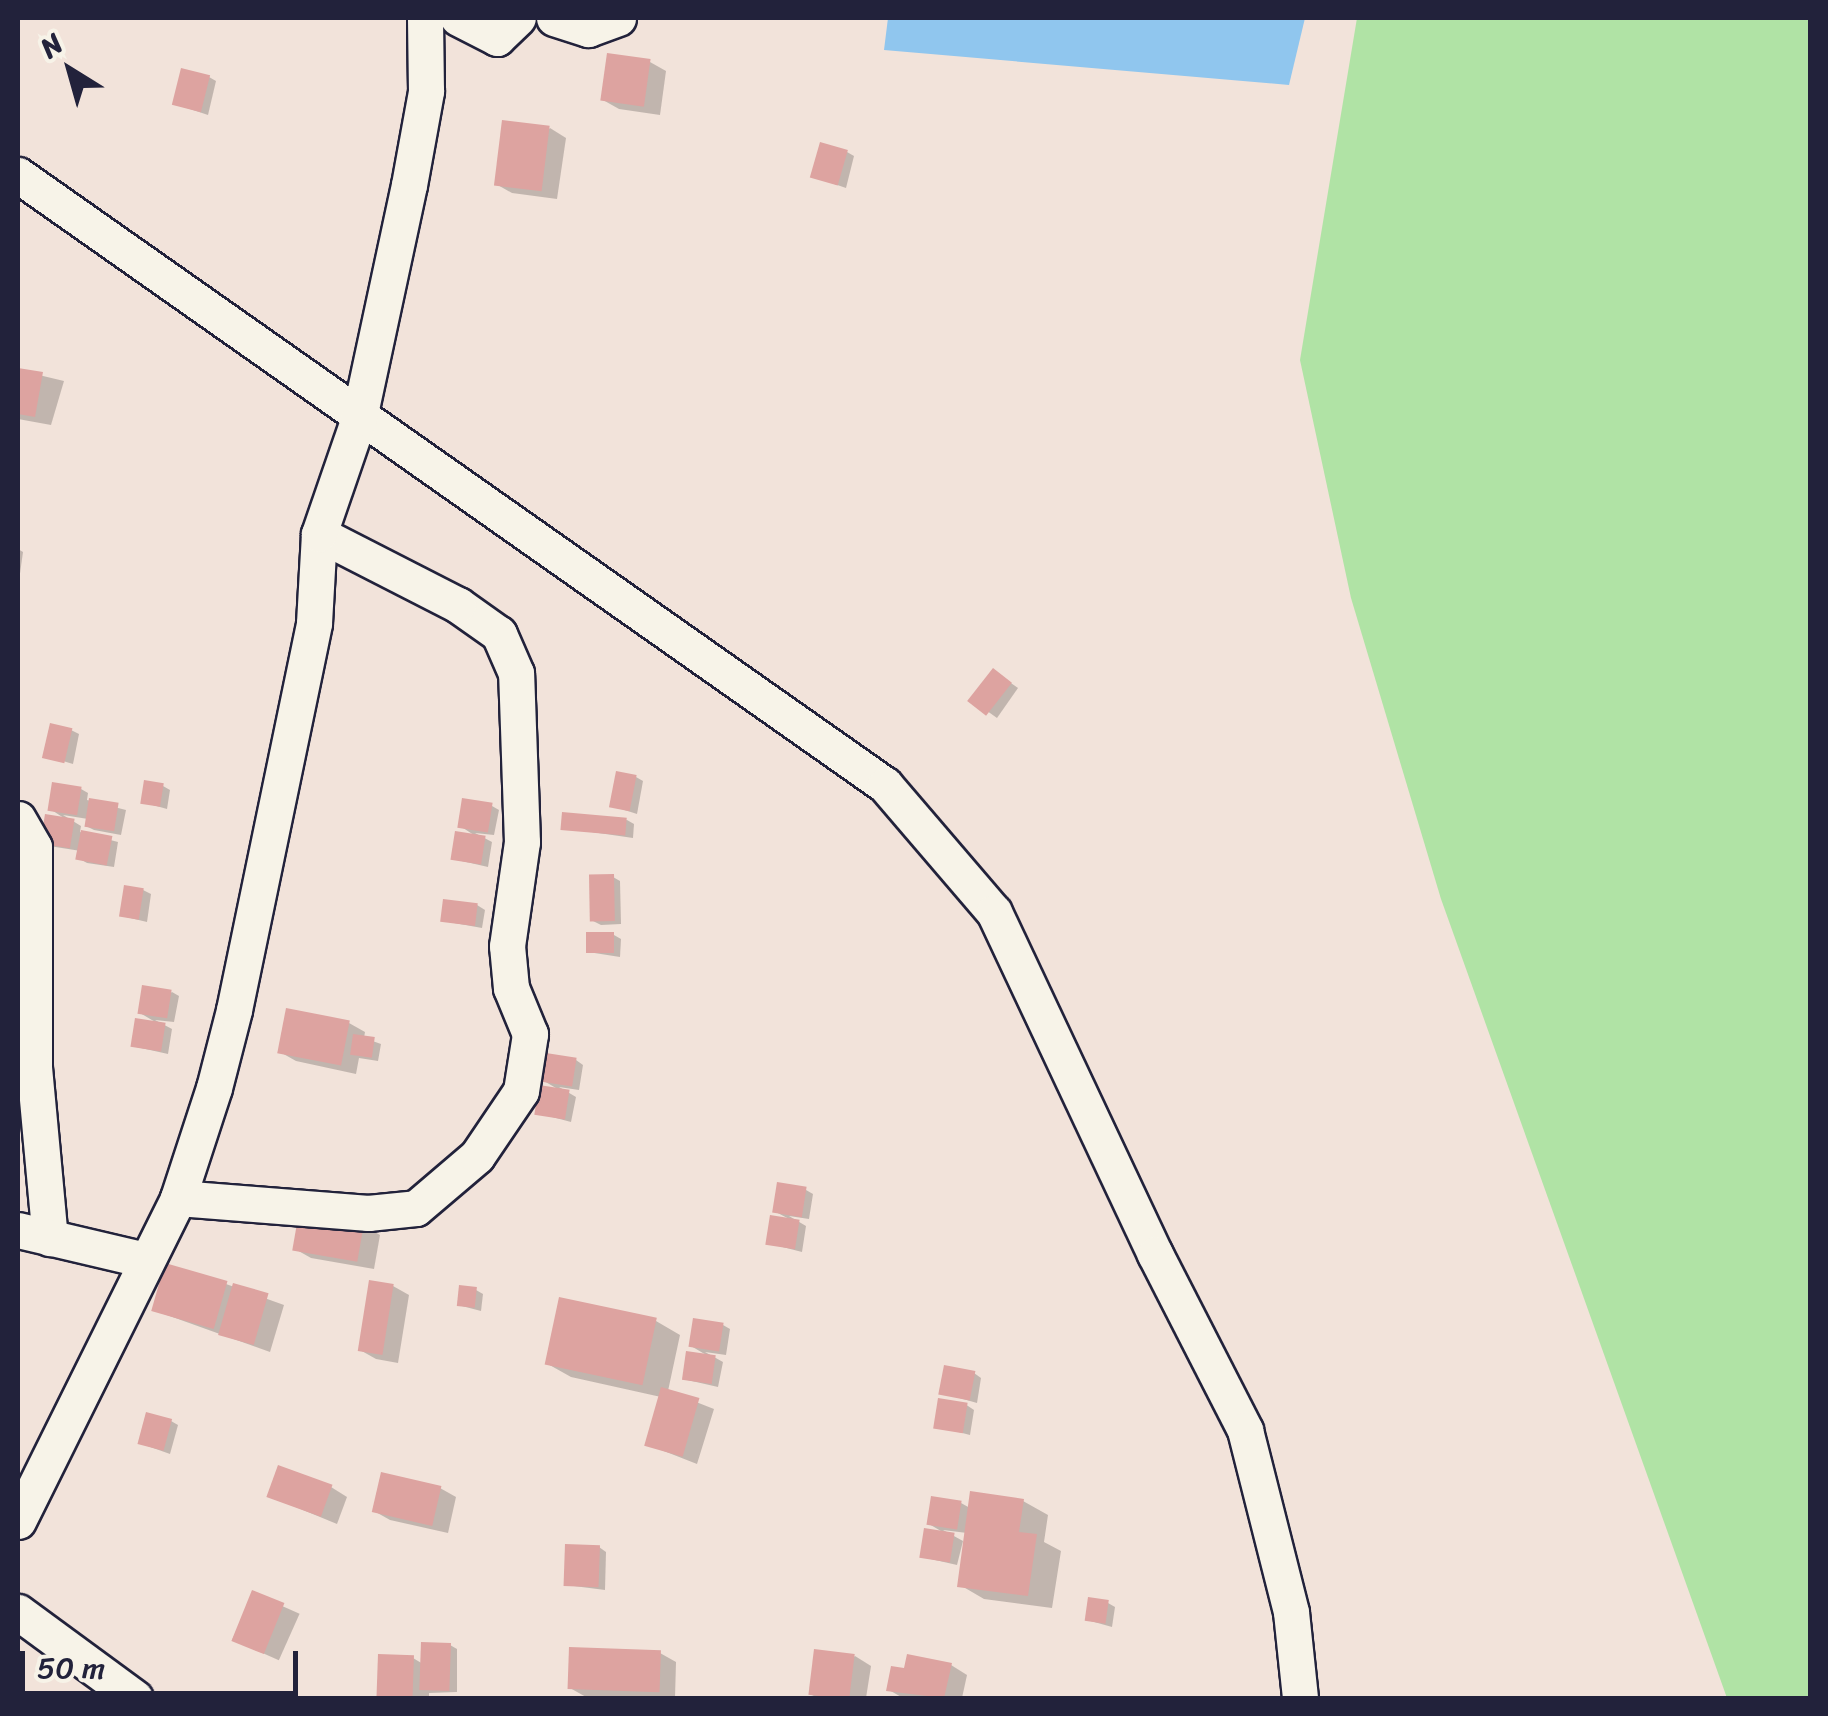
<!DOCTYPE html>
<html>
<head>
<meta charset="utf-8">
<style>
  body { margin:0 }
  #map { position:relative; width:1828px; height:1716px; overflow:hidden; background:#f2e3da; font-family:Sriracha,sans-serif }
  div>[style] { position:absolute }
  .green>* { inset:0; background:#b0e3a5 }
  .water>* { inset:0; background:#90c6ee }
  .shadow>* { inset:0; background:#0003; transform-origin:0 0 }
  .building>* { inset:0; background:#dda3a0; transform-origin:0 0 }
  .roads { filter:drop-shadow(2px 0 #22223b) drop-shadow(-2px 0 #22223b) drop-shadow(0 2px #22223b) drop-shadow(0 -2px #22223b) }
  .minor>* { height:35px; margin:-17.5px; padding:0 17.5px; transform-origin:17.5px; border-radius:17.5px; background:#f7f3e8 }
  span { translate:-50% -50%; white-space:nowrap; text-align:center; line-height:1.15; -webkit-text-stroke:9px #f7f3e8; paint-order:stroke }
  .frame { position:absolute; inset:0; border:20px solid #22223b; pointer-events:none }
  .north { position:absolute; left:20px; top:20px; width:100px; height:100px; -webkit-text-stroke:8px #f7f3e8; paint-order:stroke; rotate:323deg; font-size:28px; font-weight:700; line-height:40px; text-align:center; color:#22223b }
  .north::after { content:''; display:block; margin:auto; width:35px; height:45px; background:#22223b; clip-path:polygon(50% 0,100% 100%,50% 72%,0 100%) }
  .scale { position:absolute; left:20px; top:1651px; width:278px; height:45px; box-sizing:border-box; border:5px solid #22223b; border-top:0; padding-left:12px; font-size:30px; line-height:35px; white-space:nowrap; color:#22223b; -webkit-text-stroke:8px #f7f3e8; paint-order:stroke }
</style>
</head>
<body>
<div id="map">
  <div class="green">
    <div style="clip-path:polygon(1357px 18px,1810px 18px,1810px 1698px,1727px 1698px,1441px 899px,1351px 598px,1300px 360px)"></div>
  </div>
  <div class="water">
    <div style="clip-path:polygon(888px 18px,1305px 18px,1289px 85px,884px 50px)"></div>
  </div>
  <div class="shadow">
    <div style="clip-path:polygon(650px 62px,666px 71px,660px 115px,619px 109px,603px 100px)"></div>
    <div style="clip-path:polygon(209px 77px,216px 81px,208px 115px,175px 104px)"></div>
    <div style="clip-path:polygon(550px 128px,566px 138px,557px 199px,512px 193px,496px 184px)"></div>
    <div style="clip-path:polygon(847px 152px,854px 156px,846px 188px,814px 177px)"></div>
    <div style="clip-path:polygon(18px 370px,64px 381px,51px 425px,18px 419px)"></div>
    <div style="clip-path:polygon(18px 549px,23px 552px,18px 588px)"></div>
    <div style="clip-path:polygon(1001px 676px,1018px 688px,997px 718px,973px 701px)"></div>
    <div style="clip-path:polygon(71px 730px,79px 734px,73px 764px,46px 756px)"></div>
    <div style="clip-path:polygon(636px 777px,643px 781px,637px 814px,612px 806px)"></div>
    <div style="clip-path:polygon(163px 786px,170px 790px,167px 809px,142px 802px)"></div>
    <div style="clip-path:polygon(81px 789px,88px 793px,87px 800px,126px 810px,121px 835px,94px 830px,86px 826px,88px 819px,63px 815px,81px 826px,80px 832px,118px 842px,114px 867px,87px 863px,80px 859px,81px 851px,49px 846px,67px 820px,50px 809px)"></div>
    <div style="clip-path:polygon(492px 806px,499px 810px,494px 835px,475px 833px,492px 842px,488px 867px,453px 859px,477px 837px,460px 826px)"></div>
    <div style="clip-path:polygon(627px 820px,634px 824px,633px 838px,564px 828px)"></div>
    <div style="clip-path:polygon(613px 877px,620px 881px,621px 924px,601px 925px,593px 921px)"></div>
    <div style="clip-path:polygon(143px 890px,151px 894px,147px 922px,122px 916px)"></div>
    <div style="clip-path:polygon(477px 905px,485px 910px,482px 928px,443px 921px)"></div>
    <div style="clip-path:polygon(614px 935px,621px 939px,620px 957px,588px 952px)"></div>
    <div style="clip-path:polygon(172px 992px,179px 996px,174px 1022px,155px 1020px,172px 1029px,168px 1054px,132px 1046px,157px 1023px,140px 1013px)"></div>
    <div style="clip-path:polygon(349px 1023px,365px 1032px,364px 1038px,381px 1044px,378px 1061px,359px 1058px,356px 1074px,296px 1061px,280px 1052px)"></div>
    <div style="clip-path:polygon(576px 1060px,583px 1065px,579px 1090px,559px 1087px,576px 1097px,571px 1122px,537px 1113px,561px 1091px,544px 1081px)"></div>
    <div style="clip-path:polygon(806px 1190px,813px 1194px,809px 1219px,789px 1216px,806px 1226px,802px 1252px,767px 1243px,791px 1220px,774px 1211px)"></div>
    <div style="clip-path:polygon(364px 1226px,380px 1235px,374px 1269px,311px 1258px,295px 1249px)"></div>
    <div style="clip-path:polygon(226px 1284px,284px 1305px,270px 1352px,153px 1310px)"></div>
    <div style="clip-path:polygon(393px 1286px,409px 1295px,398px 1363px,376px 1359px,360px 1350px)"></div>
    <div style="clip-path:polygon(476px 1290px,483px 1294px,481px 1311px,458px 1305px)"></div>
    <div style="clip-path:polygon(656px 1321px,680px 1335px,668px 1391px,714px 1409px,697px 1464px,646px 1444px,661px 1397px,571px 1377px,546px 1363px)"></div>
    <div style="clip-path:polygon(723px 1325px,730px 1329px,726px 1355px,705px 1352px,723px 1362px,718px 1387px,683px 1379px,708px 1356px,691px 1346px)"></div>
    <div style="clip-path:polygon(974px 1373px,981px 1378px,977px 1403px,942px 1393px)"></div>
    <div style="clip-path:polygon(965px 1404px,974px 1410px,970px 1435px,935px 1426px)"></div>
    <div style="clip-path:polygon(171px 1421px,178px 1425px,170px 1454px,139px 1443px)"></div>
    <div style="clip-path:polygon(331px 1487px,347px 1497px,337px 1524px,269px 1496px)"></div>
    <div style="clip-path:polygon(440px 1488px,456px 1497px,448px 1533px,390px 1520px,374px 1511px)"></div>
    <div style="clip-path:polygon(1023px 1501px,1048px 1515px,1044px 1542px,1061px 1551px,1052px 1608px,984px 1599px,960px 1585px,967px 1533px,943px 1530px,963px 1541px,957px 1565px,922px 1557px,946px 1534px,929px 1524px,961px 1503px,970px 1508px)"></div>
    <div style="clip-path:polygon(599px 1547px,606px 1552px,605px 1590px,566px 1585px)"></div>
    <div style="left:253px;top:1593px;width:51px;height:51px;rotate:24deg"></div>
    <div style="clip-path:polygon(1108px 1603px,1115px 1607px,1112px 1627px,1087px 1620px)"></div>
    <div style="clip-path:polygon(450px 1645px,457px 1649px,457px 1692px,429px 1693px,429px 1698px,379px 1698px,380px 1657px,413px 1658px,423px 1664px)"></div>
    <div style="clip-path:polygon(660px 1653px,676px 1662px,675px 1698px,586px 1697px,570px 1688px)"></div>
    <div style="clip-path:polygon(855px 1656px,871px 1666px,866px 1698px,818px 1698px,810px 1694px)"></div>
    <div style="clip-path:polygon(951px 1665px,967px 1675px,962px 1698px,903px 1698px,889px 1690px)"></div>
  </div>
  <div class="building">
    <div style="left:607px;top:53px;width:44px;height:48px;rotate:8deg"></div>
    <div style="left:181px;top:68px;width:30px;height:38px;rotate:14deg"></div>
    <div style="left:502px;top:120px;width:48px;height:66px;rotate:7deg"></div>
    <div style="left:820px;top:142px;width:29px;height:37px;rotate:16deg"></div>
    <div style="clip-path:polygon(18px 368px,43px 372px,35px 417px,18px 414px)"></div>
    <div style="left:993px;top:668px;width:24px;height:42px;rotate:38deg"></div>
    <div style="left:50px;top:723px;width:23px;height:36px;rotate:13deg"></div>
    <div style="left:616px;top:771px;width:21px;height:37px;rotate:11deg"></div>
    <div style="left:144px;top:780px;width:20px;height:24px;rotate:9deg"></div>
    <div style="left:52px;top:782px;width:30px;height:29px;rotate:9deg"></div>
    <div style="left:89px;top:798px;width:30px;height:29px;rotate:9deg"></div>
    <div style="left:462px;top:798px;width:31px;height:30px;rotate:9deg"></div>
    <div style="left:562px;top:812px;width:65px;height:18px;rotate:5deg"></div>
    <div style="left:45px;top:814px;width:30px;height:30px;rotate:9deg"></div>
    <div style="left:81px;top:830px;width:32px;height:30px;rotate:11deg"></div>
    <div style="left:455px;top:831px;width:31px;height:29px;rotate:9deg"></div>
    <div style="left:614px;top:874px;width:47px;height:25px;rotate:89deg"></div>
    <div style="left:124px;top:885px;width:20px;height:32px;rotate:9deg"></div>
    <div style="left:443px;top:899px;width:35px;height:23px;rotate:7deg"></div>
    <div style="left:586px;top:932px;width:28px;height:21px"></div>
    <div style="left:142px;top:985px;width:30px;height:29px;rotate:9deg"></div>
    <div style="left:286px;top:1008px;width:65px;height:46px;rotate:11deg"></div>
    <div style="left:135px;top:1018px;width:31px;height:29px;rotate:9deg"></div>
    <div style="left:353px;top:1034px;width:22px;height:21px;rotate:8deg"></div>
    <div style="left:546px;top:1053px;width:31px;height:29px;rotate:9deg"></div>
    <div style="left:539px;top:1085px;width:31px;height:30px;rotate:9deg"></div>
    <div style="left:777px;top:1182px;width:30px;height:31px;rotate:9deg"></div>
    <div style="left:299px;top:1212px;width:66px;height:39px;rotate:10deg"></div>
    <div style="left:770px;top:1215px;width:30px;height:30px;rotate:9deg"></div>
    <div style="left:165px;top:1263px;width:65px;height:50px;rotate:16deg"></div>
    <div style="left:369px;top:1280px;width:25px;height:72px;rotate:9deg"></div>
    <div style="left:233px;top:1283px;width:37px;height:54px;rotate:16deg"></div>
    <div style="left:459px;top:1285px;width:18px;height:21px;rotate:6deg"></div>
    <div style="left:559px;top:1297px;width:100px;height:69px;rotate:12deg"></div>
    <div style="left:693px;top:1318px;width:31px;height:29px;rotate:9deg"></div>
    <div style="left:686px;top:1351px;width:30px;height:29px;rotate:8deg"></div>
    <div style="left:944px;top:1365px;width:32px;height:30px;rotate:11deg"></div>
    <div style="left:661px;top:1387px;width:40px;height:61px;rotate:16deg"></div>
    <div style="left:938px;top:1398px;width:30px;height:31px;rotate:9deg"></div>
    <div style="left:146px;top:1412px;width:27px;height:33px;rotate:15deg"></div>
    <div style="left:278px;top:1465px;width:58px;height:34px;rotate:20deg"></div>
    <div style="left:381px;top:1472px;width:62px;height:41px;rotate:13deg"></div>
    <div style="clip-path:polygon(970px 1491px,1024px 1499px,1019px 1532px,1037px 1534px,1028px 1596px,957px 1587px)"></div>
    <div style="left:931px;top:1496px;width:31px;height:29px;rotate:9deg"></div>
    <div style="left:924px;top:1528px;width:31px;height:30px;rotate:9deg"></div>
    <div style="left:565px;top:1544px;width:35px;height:42px;rotate:2deg"></div>
    <div style="left:252px;top:1590px;width:35px;height:55px;rotate:22deg"></div>
    <div style="left:1088px;top:1597px;width:21px;height:24px;rotate:8deg"></div>
    <div style="left:421px;top:1642px;width:30px;height:48px;rotate:2deg"></div>
    <div style="left:569px;top:1647px;width:92px;height:42px;rotate:2deg"></div>
    <div style="left:814px;top:1649px;width:41px;height:46px;rotate:7deg"></div>
    <div style="left:378px;top:1654px;width:36px;height:44px;rotate:2deg"></div>
    <div style="clip-path:polygon(907px 1654px,952px 1663px,944px 1698px,886px 1691px,891px 1666px,904px 1668px)"></div>
  </div>
  <div class="roads">
    <div class="minor">
      <div style="left:458px;top:18px;width:44px;rotate:27.1deg"></div>
      <div style="left:497px;top:38px;width:29px;rotate:-44deg"></div>
      <div style="left:554px;top:18px;width:36px;rotate:18deg"></div>
      <div style="left:588px;top:29px;width:32px;rotate:-20deg"></div>
      <div style="left:18px;top:175px;width:1060px;rotate:35.13deg"></div>
      <div style="left:885px;top:785px;width:167px;rotate:49.4deg"></div>
      <div style="left:994px;top:912px;width:378px;rotate:64.8deg"></div>
      <div style="left:1155px;top:1254px;width:198px;rotate:62.9deg"></div>
      <div style="left:1245px;top:1430px;width:188px;rotate:75.8deg"></div>
      <div style="left:1291px;top:1612px;width:86px;rotate:84deg"></div>
      <div style="left:18px;top:819px;width:32px;rotate:60deg"></div>
      <div style="left:34px;top:847px;width:220px;rotate:90deg"></div>
      <div style="left:34px;top:1067px;width:172px;rotate:84.7deg"></div>
      <div style="left:178px;top:1198px;width:191px;rotate:4.5deg"></div>
      <div style="left:368px;top:1213px;width:48px;rotate:-5.9deg"></div>
      <div style="left:416px;top:1208px;width:80px;rotate:-40.4deg"></div>
      <div style="left:477px;top:1156px;width:78px;rotate:-55.9deg"></div>
      <div style="left:521px;top:1091px;width:58px;rotate:-81deg"></div>
      <div style="left:530px;top:1034px;width:50px;rotate:-112.4deg"></div>
      <div style="left:511px;top:988px;width:42px;rotate:-95.4deg"></div>
      <div style="left:507px;top:946px;width:105px;rotate:-81.8deg"></div>
      <div style="left:522px;top:842px;width:169px;rotate:-92deg"></div>
      <div style="left:516px;top:673px;width:43px;rotate:-113.6deg"></div>
      <div style="left:499px;top:634px;width:50px;rotate:-144.7deg"></div>
      <div style="left:458px;top:605px;width:156px;rotate:-152.9deg"></div>
      <div style="left:18px;top:1230px;width:131px;rotate:13.2deg"></div>
      <div style="left:18px;top:1521px;width:360px;rotate:-63.6deg"></div>
      <div style="left:178px;top:1198px;width:116px;rotate:-71.9deg"></div>
      <div style="left:214px;top:1088px;width:81px;rotate:-75.6deg"></div>
      <div style="left:234px;top:1010px;width:395px;rotate:-78.3deg"></div>
      <div style="left:314px;top:623px;width:89px;rotate:-86.8deg"></div>
      <div style="left:319px;top:534px;width:123px;rotate:-71deg"></div>
      <div style="left:359px;top:418px;width:238px;rotate:-77.9deg"></div>
      <div style="left:409px;top:185px;width:96px;rotate:-79.7deg"></div>
      <div style="left:426px;top:91px;width:73px;rotate:-90.8deg"></div>
      <div style="left:18px;top:1612px;width:145px;rotate:36.3deg"></div>
    </div>
  </div>
  <div class="frame"></div>
  <div class="north">N</div>
  <div class="scale">50 m</div>
</div>
</body>
</html>
